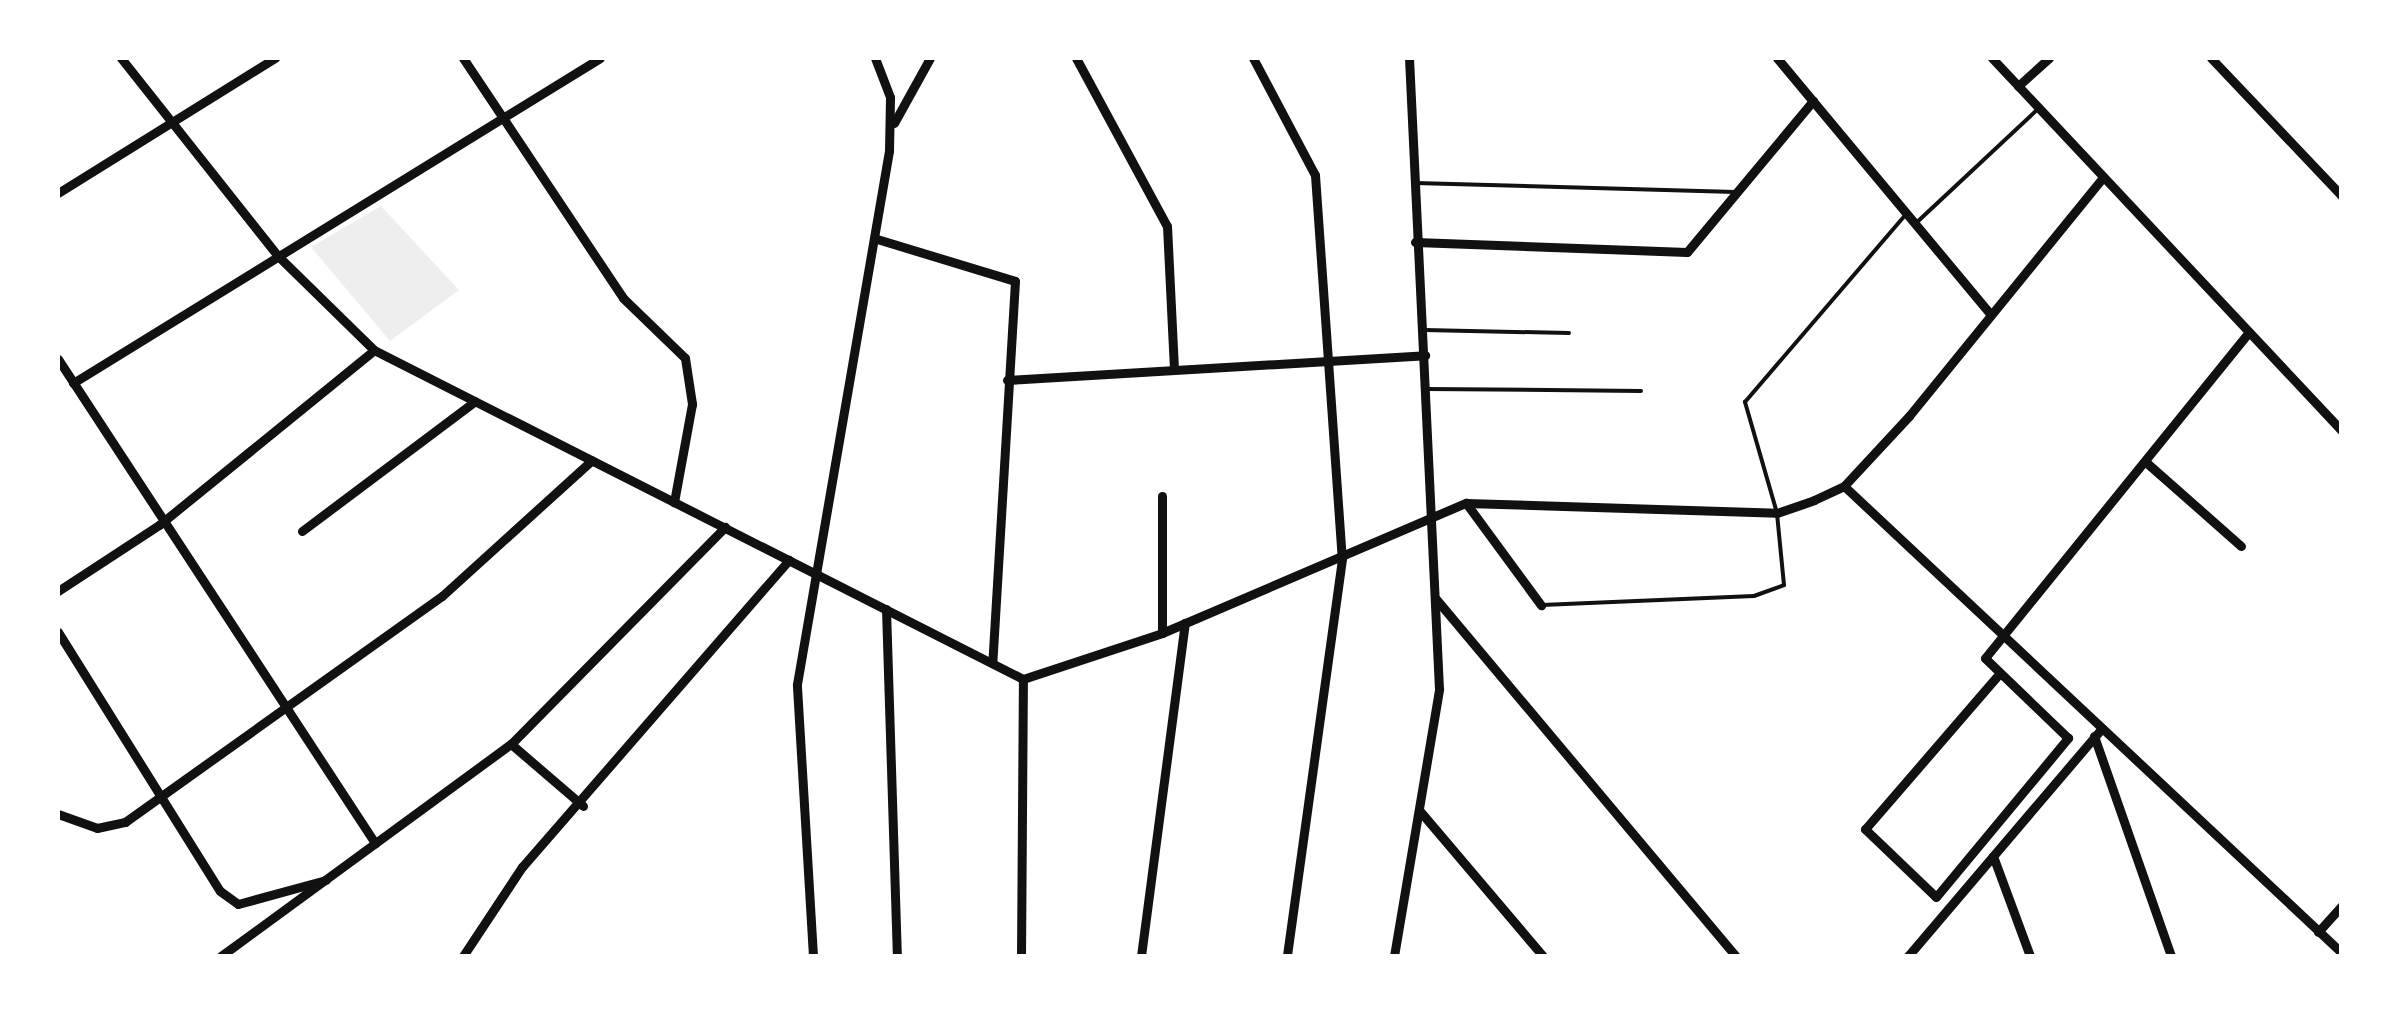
<!DOCTYPE html>
<html>
<head>
<meta charset="utf-8">
<style>
  body { margin:0 }
  #map { position:relative; width:2399px; height:1014px; overflow:hidden; background:#fff; font-family:"Asap Condensed",sans-serif }
  div>[style] { position:absolute }
  .green>* { inset:0; background:#eee }
  .service>* { height:4px; margin:-2px; padding:0 2px; transform-origin:2px; border-radius:2px; background:#111 }
  .minor>* { height:9px; margin:-4.5px; padding:0 4.5px; transform-origin:4.5px; border-radius:4.5px; background:#111 }
  span { translate:-50% -50%; white-space:nowrap; text-align:center; line-height:1.15; -webkit-text-stroke:10px #fff; paint-order:stroke }
  .frame { position:absolute; inset:0; border:60px solid #fff; pointer-events:none }
</style>
</head>
<body>
<div id="map">
  <div class="green">
    <div style="clip-path:polygon(381px 206px,459px 290px,390px 341px,311px 247px)"></div>
  </div>
  <div class="service">
    <div style="left:1415px;top:183px;width:320px;rotate:1.6deg"></div>
    <div style="left:1915px;top:224px;width:170px;rotate:-43.1deg"></div>
    <div style="left:1424px;top:330px;width:145px;rotate:1.2deg"></div>
    <div style="left:1426px;top:389px;width:215px;rotate:0.5deg"></div>
    <div style="left:1542px;top:605px;width:212px;rotate:-2.4deg"></div>
    <div style="left:1754px;top:596px;width:32px;rotate:-20deg"></div>
    <div style="left:1784px;top:585px;width:72px;rotate:-95.6deg"></div>
    <div style="left:1777px;top:513px;width:116px;rotate:-106.1deg"></div>
    <div style="left:1745px;top:402px;width:248px;rotate:-49.4deg"></div>
  </div>
  <div class="minor">
    <div style="left:121px;top:58px;width:253px;rotate:51.6deg"></div>
    <div style="left:278px;top:256px;width:134px;rotate:44.4deg"></div>
    <div style="left:374px;top:350px;width:728px;rotate:26.88deg"></div>
    <div style="left:463px;top:58px;width:288px;rotate:56.3deg"></div>
    <div style="left:623px;top:298px;width:86px;rotate:44.1deg"></div>
    <div style="left:685px;top:358px;width:47px;rotate:81.3deg"></div>
    <div style="left:692px;top:404px;width:100px;rotate:100.4deg"></div>
    <div style="left:1076px;top:58px;width:191px;rotate:61.6deg"></div>
    <div style="left:1167px;top:226px;width:142px;rotate:87.2deg"></div>
    <div style="left:1253px;top:58px;width:132px;rotate:62.1deg"></div>
    <div style="left:1315px;top:175px;width:385px;rotate:86deg"></div>
    <div style="left:1342px;top:559px;width:401px;rotate:97.9deg"></div>
    <div style="left:1777px;top:58px;width:334px;rotate:50.2deg"></div>
    <div style="left:1992px;top:58px;width:511px;rotate:46.82deg"></div>
    <div style="left:2211px;top:58px;width:190px;rotate:46.5deg"></div>
    <div style="left:2018px;top:86px;width:42px;rotate:-42.1deg"></div>
    <div style="left:894px;top:123px;width:74px;rotate:-61deg"></div>
    <div style="left:58px;top:193px;width:256px;rotate:-31.9deg"></div>
    <div style="left:877px;top:239px;width:144px;rotate:16.9deg"></div>
    <div style="left:1015px;top:281px;width:383px;rotate:93.4deg"></div>
    <div style="left:1415px;top:242px;width:272px;rotate:2.1deg"></div>
    <div style="left:1687px;top:252px;width:197px;rotate:-50.2deg"></div>
    <div style="left:58px;top:359px;width:579px;rotate:56.78deg"></div>
    <div style="left:1007px;top:380px;width:419px;rotate:-3.4deg"></div>
    <div style="left:73px;top:383px;width:619px;rotate:-31.66deg"></div>
    <div style="left:2148px;top:464px;width:124px;rotate:41.4deg"></div>
    <div style="left:1844px;top:486px;width:683px;rotate:43.16deg"></div>
    <div style="left:1466px;top:503px;width:127px;rotate:53.7deg"></div>
    <div style="left:302px;top:531px;width:216px;rotate:-36.9deg"></div>
    <div style="left:58px;top:591px;width:121px;rotate:-33.2deg"></div>
    <div style="left:159px;top:525px;width:277px;rotate:-39.1deg"></div>
    <div style="left:1436px;top:599px;width:466px;rotate:50deg"></div>
    <div style="left:886px;top:609px;width:347px;rotate:88.2deg"></div>
    <div style="left:58px;top:632px;width:305px;rotate:58deg"></div>
    <div style="left:220px;top:891px;width:22px;rotate:36deg"></div>
    <div style="left:238px;top:904px;width:91px;rotate:-15.3deg"></div>
    <div style="left:1162px;top:633px;width:137px;rotate:-90deg"></div>
    <div style="left:1999px;top:674px;width:205px;rotate:130.8deg"></div>
    <div style="left:1865px;top:829px;width:98px;rotate:43.8deg"></div>
    <div style="left:1936px;top:897px;width:207px;rotate:-50.3deg"></div>
    <div style="left:2068px;top:738px;width:115px;rotate:-136.1deg"></div>
    <div style="left:1985px;top:658px;width:419px;rotate:-51deg"></div>
    <div style="left:1023px;top:679px;width:146px;rotate:-18.3deg"></div>
    <div style="left:1162px;top:633px;width:331px;rotate:-23.2deg"></div>
    <div style="left:1466px;top:503px;width:311px;rotate:1.8deg"></div>
    <div style="left:1777px;top:513px;width:39px;rotate:-19deg"></div>
    <div style="left:1814px;top:500px;width:33px;rotate:-25deg"></div>
    <div style="left:1844px;top:486px;width:96px;rotate:-47.1deg"></div>
    <div style="left:1909px;top:416px;width:308px;rotate:-50.9deg"></div>
    <div style="left:2094px;top:736px;width:233px;rotate:70.7deg"></div>
    <div style="left:511px;top:744px;width:95px;rotate:40.7deg"></div>
    <div style="left:1419px;top:810px;width:192px;rotate:49.7deg"></div>
    <div style="left:58px;top:814px;width:41px;rotate:19.7deg"></div>
    <div style="left:97px;top:828px;width:29px;rotate:-12deg"></div>
    <div style="left:125px;top:822px;width:389px;rotate:-35.5deg"></div>
    <div style="left:442px;top:596px;width:202px;rotate:-42.2deg"></div>
    <div style="left:1993px;top:856px;width:107px;rotate:69.7deg"></div>
    <div style="left:2318px;top:932px;width:36px;rotate:-48deg"></div>
    <div style="left:221px;top:956px;width:359px;rotate:-36.2deg"></div>
    <div style="left:511px;top:744px;width:305px;rotate:-45.4deg"></div>
    <div style="left:463px;top:956px;width:107px;rotate:-56.5deg"></div>
    <div style="left:522px;top:867px;width:407px;rotate:-49deg"></div>
    <div style="left:813px;top:956px;width:272px;rotate:-93.4deg"></div>
    <div style="left:797px;top:684px;width:541px;rotate:-80.21deg"></div>
    <div style="left:889px;top:151px;width:54px;rotate:-88.9deg"></div>
    <div style="left:890px;top:97px;width:42px;rotate:-111deg"></div>
    <div style="left:1021px;top:956px;width:277px;rotate:-89.6deg"></div>
    <div style="left:1141px;top:956px;width:336px;rotate:-82.5deg"></div>
    <div style="left:1394px;top:956px;width:271px;rotate:-80.4deg"></div>
    <div style="left:1439px;top:689px;width:632px;rotate:-92.72deg"></div>
    <div style="left:1908px;top:956px;width:299px;rotate:-49.6deg"></div>
  </div>
  <div class="frame"></div>
</div>
</body>
</html>
